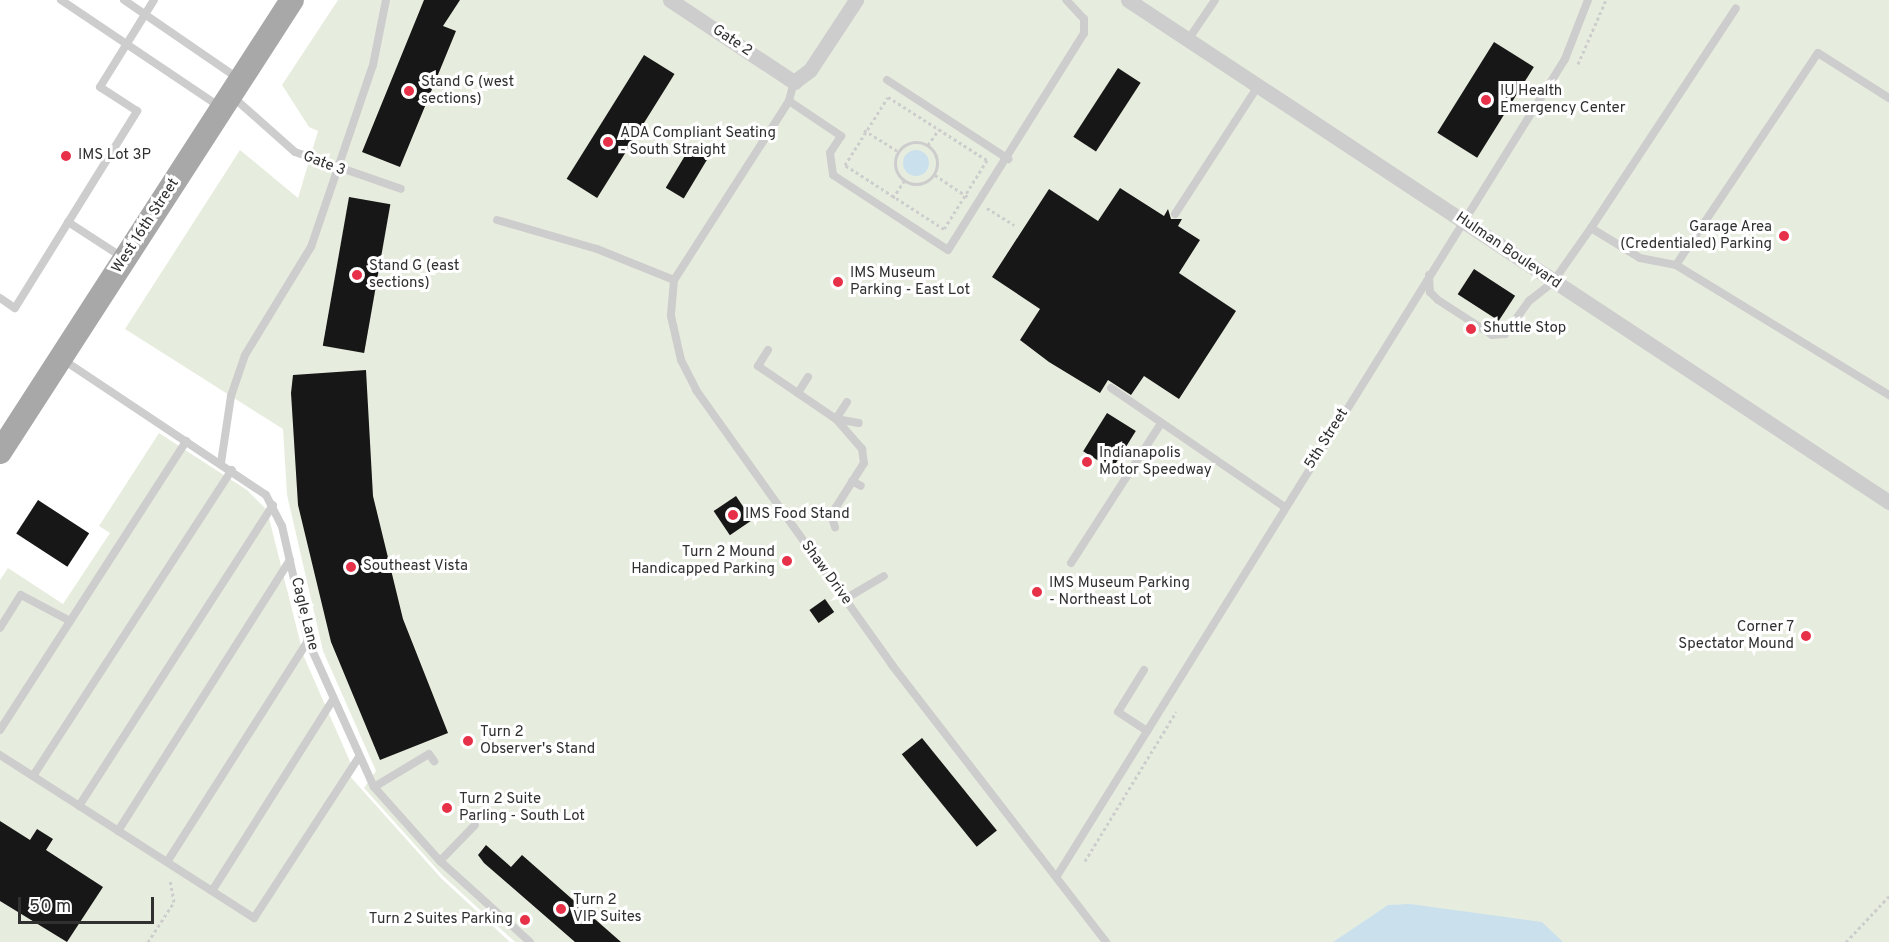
<!DOCTYPE html>
<html>
<head>
<meta charset="utf-8">
<style>
  body { margin:0 }
  #map { position:relative; width:1889px; height:942px; overflow:hidden; background:#fff; font-family:Overpass,sans-serif }
  div>[style] { position:absolute }
  .green>* { inset:0; background:#e7edde }
  .water>* { inset:0; background:#cae1ed }
  .round { border-radius:50% }
  .building>* { inset:0; background:#171717; transform-origin:0 0 }
  .path>* { height:3px; margin-top:-1.5px; transform-origin:0; background:repeating-linear-gradient(90deg,#cdcdcd 0 3px,transparent 0 6px) }
  .path>.ring { margin:-1.5px; padding:0; box-sizing:content-box; background:none; border:3px solid #cdcdcd; border-radius:50% }
  .lane>* { height:8px; margin:-4px; padding:0 4px; transform-origin:4px; border-radius:4px; background:#cdcdcd }
  .street>* { height:15px; margin:-7.5px; padding:0 7.5px; transform-origin:7.5px; border-radius:7.5px; background:#cdcdcd }
  .primary>* { height:24px; margin:-12px; padding:0 12px; transform-origin:12px; border-radius:12px; background:#a8a8a8 }
  .dots>* { width:16px; height:16px; translate:-50% -50%; box-sizing:border-box; border:3px solid #fff; border-radius:50% }
  span { translate:-50% -50%; white-space:nowrap; text-align:center; line-height:1.15; -webkit-text-stroke:6px #fff; paint-order:stroke }
  .street-label { font-size:15px; color:#303030 }
  .poi-label { font-size:15px; color:#303030 }
  .left { translate:0 -50%; text-align:left }
  .right { translate:-100% -50%; text-align:right }
  .scale { position:absolute; left:18px; top:897px; width:136px; height:27px; box-sizing:border-box; border:3px solid #303030; border-top:0; padding-left:8px; font-size:18px; line-height:21px; white-space:nowrap; color:#303030; -webkit-text-stroke:4px #fff; paint-order:stroke }
</style>
</head>
<body>
<div id="map">
  <div class="green">
    <div style="clip-path:polygon(338px 0,1889px 0,1889px 942px,515px 942px,443px 876px,364px 788px,376px 771px,323px 651px,287px 495px,283px 429px,125px 329px,240px 150px,298px 198px,318px 131px,309px 127px,282px 85px)"></div>
    <div style="clip-path:polygon(159px 433px,247px 490px,267px 510px,304px 657px,352px 766px,347px 773px,441px 878px,510px 942px,0 942px,0 580px,8px 568px,63px 604px,110px 533px,99px 526px)"></div>
  </div>
  <div class="water">
    <div class="round" style="left:903px;top:150px;width:26px;height:26px"></div>
    <div style="clip-path:polygon(1410px 904px,1542px 922px,1563px 942px,1333px 942px,1388px 905px)"></div>
  </div>
  <div class="building">
    <div style="clip-path:polygon(424px 0,460px 0,443px 26px,456px 31px,400px 167px,362px 152px)"></div>
    <div style="left:1494px;top:42px;width:47px;height:107px;rotate:32deg"></div>
    <div style="left:644px;top:55px;width:36px;height:146px;rotate:32deg"></div>
    <div style="left:1118px;top:68px;width:27px;height:82px;rotate:33deg"></div>
    <div style="left:692px;top:144px;width:21px;height:51px;rotate:31deg"></div>
    <div style="clip-path:polygon(1120px 188px,1164px 216px,1168px 209px,1171px 219px,1182px 219px,1178px 226px,1200px 240px,1179px 273px,1236px 311px,1179px 399px,1144px 376px,1131px 395px,1108px 380px,1100px 393px,1049px 362px,1020px 340px,1040px 309px,992px 277px,1049px 189px,1098px 221px)"></div>
    <div style="left:349px;top:197px;width:42px;height:151px;rotate:10deg"></div>
    <div style="left:1474px;top:269px;width:49px;height:30px;rotate:33deg"></div>
    <div style="clip-path:polygon(366px 370px,373px 496px,403px 619px,448px 733px,380px 760px,331px 642px,298px 505px,291px 393px,293px 375px)"></div>
    <div style="left:1107px;top:413px;width:34px;height:45px;rotate:32deg"></div>
    <div style="left:736px;top:496px;width:29px;height:27px;rotate:56deg"></div>
    <div style="left:38px;top:500px;width:61px;height:40px;rotate:33deg"></div>
    <div style="left:825px;top:599px;width:16px;height:19px;rotate:55deg"></div>
    <div style="left:922px;top:738px;width:119px;height:26px;rotate:51deg"></div>
    <div style="clip-path:polygon(0 821px,30px 840px,37px 829px,53px 839px,46px 850px,103px 887px,67px 942px,0 901px)"></div>
    <div style="clip-path:polygon(486px 845px,511px 867px,522px 855px,621px 942px,575px 942px,484px 863px,478px 855px)"></div>
  </div>
  <div class="path">
    <div style="left:1578px;top:64px;width:70px;rotate:-66.4deg"></div>
    <div style="left:888px;top:97px;width:117px;rotate:32.5deg"></div>
    <div style="left:987px;top:160px;width:81px;rotate:121.9deg"></div>
    <div style="left:944px;top:229px;width:118px;rotate:-147.1deg"></div>
    <div style="left:845px;top:165px;width:80px;rotate:-57.7deg"></div>
    <div style="left:864px;top:130px;width:40px;rotate:32deg"></div>
    <div class="ring" style="left:895px;top:142px;width:39px;height:39px"></div>
    <div style="left:928px;top:145px;width:19px;rotate:-55deg"></div>
    <div style="left:935px;top:175px;width:40px;rotate:34deg"></div>
    <div style="left:893px;top:198px;width:20px;rotate:-57deg"></div>
    <div style="left:987px;top:208px;width:32px;rotate:32deg"></div>
    <div style="left:1085px;top:861px;width:175px;rotate:-58.6deg"></div>
    <div style="left:148px;top:942px;width:48px;rotate:-57deg"></div>
    <div style="left:174px;top:902px;width:23px;rotate:-100deg"></div>
    <div style="left:1846px;top:942px;width:63px;rotate:-46.9deg"></div>
  </div>
  <div class="lane">
    <div style="left:61px;top:0;width:190px;rotate:33.9deg"></div>
    <div style="left:124px;top:0;width:140px;rotate:34.5deg"></div>
    <div style="left:1188px;top:40px;width:48px;rotate:-56deg"></div>
    <div style="left:887px;top:80px;width:145px;rotate:33.1deg"></div>
    <div style="left:794px;top:82px;width:20px;rotate:105deg"></div>
    <div style="left:789px;top:101px;width:213px;rotate:122.7deg"></div>
    <div style="left:674px;top:280px;width:36px;rotate:95deg"></div>
    <div style="left:671px;top:316px;width:45px;rotate:77.2deg"></div>
    <div style="left:681px;top:360px;width:34px;rotate:63deg"></div>
    <div style="left:696px;top:390px;width:338px;rotate:54.5deg"></div>
    <div style="left:892px;top:665px;width:350px;rotate:52.3deg"></div>
    <div style="left:234px;top:98px;width:81px;rotate:41.5deg"></div>
    <div style="left:295px;top:152px;width:112px;rotate:19.2deg"></div>
    <div style="left:789px;top:101px;width:63px;rotate:33.9deg"></div>
    <div style="left:841px;top:136px;width:20px;rotate:123deg"></div>
    <div style="left:830px;top:153px;width:22px;rotate:82deg"></div>
    <div style="left:833px;top:175px;width:137px;rotate:33.1deg"></div>
    <div style="left:948px;top:250px;width:256px;rotate:-57.9deg"></div>
    <div style="left:1084px;top:33px;width:14px;rotate:-90deg"></div>
    <div style="left:1084px;top:19px;width:26px;rotate:-133deg"></div>
    <div style="left:1175px;top:214px;width:153px;rotate:-57deg"></div>
    <div style="left:497px;top:220px;width:104px;rotate:16.2deg"></div>
    <div style="left:597px;top:249px;width:83px;rotate:21.9deg"></div>
    <div style="left:68px;top:222px;width:64px;rotate:32.9deg"></div>
    <div style="left:1591px;top:228px;width:263px;rotate:-56.6deg"></div>
    <div style="left:1676px;top:265px;width:255px;rotate:-56.2deg"></div>
    <div style="left:1818px;top:53px;width:84px;rotate:32.4deg"></div>
    <div style="left:1429px;top:275px;width:17px;rotate:87deg"></div>
    <div style="left:1430px;top:292px;width:11px;rotate:45deg"></div>
    <div style="left:1438px;top:300px;width:64px;rotate:32.9deg"></div>
    <div style="left:1492px;top:335px;width:13px;rotate:-4deg"></div>
    <div style="left:1505px;top:334px;width:41px;rotate:-54deg"></div>
    <div style="left:1529px;top:301px;width:31px;rotate:-38deg"></div>
    <div style="left:1553px;top:282px;width:66px;rotate:-54.9deg"></div>
    <div style="left:1591px;top:228px;width:57px;rotate:31.5deg"></div>
    <div style="left:1640px;top:258px;width:37px;rotate:11deg"></div>
    <div style="left:1676px;top:265px;width:250px;rotate:31.4deg"></div>
    <div style="left:0;top:298px;width:18px;rotate:34deg"></div>
    <div style="left:15px;top:308px;width:232px;rotate:-58.2deg"></div>
    <div style="left:137px;top:111px;width:44px;rotate:-147deg"></div>
    <div style="left:100px;top:87px;width:102px;rotate:-58.2deg"></div>
    <div style="left:768px;top:350px;width:19px;rotate:122deg"></div>
    <div style="left:758px;top:366px;width:94px;rotate:34.2deg"></div>
    <div style="left:836px;top:419px;width:40px;rotate:49deg"></div>
    <div style="left:862px;top:449px;width:14px;rotate:82deg"></div>
    <div style="left:864px;top:463px;width:62px;rotate:122.4deg"></div>
    <div style="left:831px;top:515px;width:13px;rotate:72deg"></div>
    <div style="left:62px;top:359px;width:245px;rotate:33.7deg"></div>
    <div style="left:266px;top:495px;width:35px;rotate:63deg"></div>
    <div style="left:282px;top:526px;width:118px;rotate:77.3deg"></div>
    <div style="left:308px;top:641px;width:160px;rotate:65.7deg"></div>
    <div style="left:374px;top:787px;width:99px;rotate:48.3deg"></div>
    <div style="left:440px;top:861px;width:121px;rotate:42deg"></div>
    <div style="left:1111px;top:388px;width:211px;rotate:34.4deg"></div>
    <div style="left:798px;top:393px;width:19px;rotate:-58deg"></div>
    <div style="left:847px;top:402px;width:20px;rotate:123deg"></div>
    <div style="left:836px;top:419px;width:23px;rotate:10deg"></div>
    <div style="left:221px;top:463px;width:68px;rotate:-81.5deg"></div>
    <div style="left:231px;top:396px;width:43px;rotate:-71.1deg"></div>
    <div style="left:245px;top:355px;width:127px;rotate:-58.6deg"></div>
    <div style="left:311px;top:247px;width:192px;rotate:-71.2deg"></div>
    <div style="left:373px;top:65px;width:66px;rotate:-78.7deg"></div>
    <div style="left:852px;top:481px;width:10px;rotate:29deg"></div>
    <div style="left:1071px;top:563px;width:164px;rotate:-57.2deg"></div>
    <div style="left:845px;top:599px;width:45px;rotate:-30.5deg"></div>
    <div style="left:0;top:628px;width:39px;rotate:-58deg"></div>
    <div style="left:21px;top:595px;width:55px;rotate:28deg"></div>
    <div style="left:1144px;top:670px;width:49px;rotate:121.8deg"></div>
    <div style="left:1118px;top:712px;width:35px;rotate:33deg"></div>
    <div style="left:0;top:730px;width:344px;rotate:-57.2deg"></div>
    <div style="left:0;top:755px;width:302px;rotate:32.7deg"></div>
    <div style="left:254px;top:918px;width:192px;rotate:-56.9deg"></div>
    <div style="left:33px;top:776px;width:365px;rotate:-57deg"></div>
    <div style="left:374px;top:787px;width:64px;rotate:-31deg"></div>
    <div style="left:429px;top:754px;width:9px;rotate:54deg"></div>
    <div style="left:79px;top:806px;width:358px;rotate:-57.2deg"></div>
    <div style="left:118px;top:831px;width:321px;rotate:-57.6deg"></div>
    <div style="left:440px;top:861px;width:50px;rotate:-45.8deg"></div>
    <div style="left:167px;top:862px;width:262px;rotate:-57.5deg"></div>
    <div style="left:1057px;top:876px;width:962px;rotate:-58.13deg"></div>
    <div style="left:1565px;top:59px;width:63px;rotate:-68.7deg"></div>
    <div style="left:212px;top:891px;width:225px;rotate:-57.7deg"></div>
  </div>
  <div class="street">
    <div style="left:670px;top:0;width:149px;rotate:33.5deg"></div>
    <div style="left:794px;top:82px;width:20px;rotate:-37deg"></div>
    <div style="left:810px;top:70px;width:84px;rotate:-56.7deg"></div>
    <div style="left:1128px;top:0;width:912px;rotate:33.41deg"></div>
  </div>
  <div class="primary">
    <div style="left:0;top:452px;width:538px;rotate:-57.14deg"></div>
  </div>
  <div class="dots">
    <div style="left:409px;top:91px;background:#e73148"></div>
    <div style="left:1486px;top:100px;background:#e73148"></div>
    <div style="left:608px;top:142px;background:#e73148"></div>
    <div style="left:66px;top:156px;background:#e73148"></div>
    <div style="left:1784px;top:236px;background:#e73148"></div>
    <div style="left:357px;top:275px;background:#e73148"></div>
    <div style="left:838px;top:282px;background:#e73148"></div>
    <div style="left:1471px;top:329px;background:#e73148"></div>
    <div style="left:1087px;top:462px;background:#e73148"></div>
    <div style="left:733px;top:515px;background:#e73148"></div>
    <div style="left:787px;top:561px;background:#e73148"></div>
    <div style="left:351px;top:567px;background:#e73148"></div>
    <div style="left:1037px;top:592px;background:#e73148"></div>
    <div style="left:1806px;top:636px;background:#e73148"></div>
    <div style="left:468px;top:741px;background:#e73148"></div>
    <div style="left:447px;top:808px;background:#e73148"></div>
    <div style="left:561px;top:909px;background:#e73148"></div>
    <div style="left:525px;top:920px;background:#e73148"></div>
  </div>
  <div class="street-label">
    <span style="left:732px;top:41px;rotate:34deg">Gate 2</span>
    <span style="left:324px;top:164px;rotate:21deg">Gate 3</span>
    <span style="left:146px;top:226px;rotate:-57deg">West 16th Street</span>
    <span style="left:1508px;top:251px;rotate:34deg">Hulman Boulevard</span>
    <span style="left:1327px;top:439px;rotate:-58deg">5th Street</span>
    <span style="left:826px;top:573px;rotate:54deg">Shaw Drive</span>
    <span style="left:304px;top:614px;rotate:76deg">Cagle Lane</span>
  </div>
  <div class="poi-label">
    <span class="left" style="left:421px;top:91px">Stand G (west<br>sections)</span>
    <span class="left" style="left:1500px;top:100px">IU Health<br>Emergency Center</span>
    <span class="left" style="left:620px;top:142px">ADA Compliant Seating<br>- South Straight</span>
    <span class="left" style="left:78px;top:156px">IMS Lot 3P</span>
    <span class="right" style="left:1772px;top:236px">Garage Area<br>(Credentialed) Parking</span>
    <span class="left" style="left:369px;top:275px">Stand G (east<br>sections)</span>
    <span class="left" style="left:850px;top:282px">IMS Museum<br>Parking - East Lot</span>
    <span class="left" style="left:1483px;top:329px">Shuttle Stop</span>
    <span class="left" style="left:1099px;top:462px">Indianapolis<br>Motor Speedway</span>
    <span class="left" style="left:745px;top:515px">IMS Food Stand</span>
    <span class="right" style="left:775px;top:561px">Turn 2 Mound<br>Handicapped Parking</span>
    <span class="left" style="left:363px;top:567px">Southeast Vista</span>
    <span class="left" style="left:1049px;top:592px">IMS Museum Parking<br>- Northeast Lot</span>
    <span class="right" style="left:1794px;top:636px">Corner 7<br>Spectator Mound</span>
    <span class="left" style="left:480px;top:741px">Turn 2<br>Observer's Stand</span>
    <span class="left" style="left:459px;top:808px">Turn 2 Suite<br>Parling - South Lot</span>
    <span class="left" style="left:573px;top:909px">Turn 2<br>VIP Suites</span>
    <span class="right" style="left:513px;top:920px">Turn 2 Suites Parking</span>
  </div>
  <div class="scale">50 m</div>
</div>
</body>
</html>
